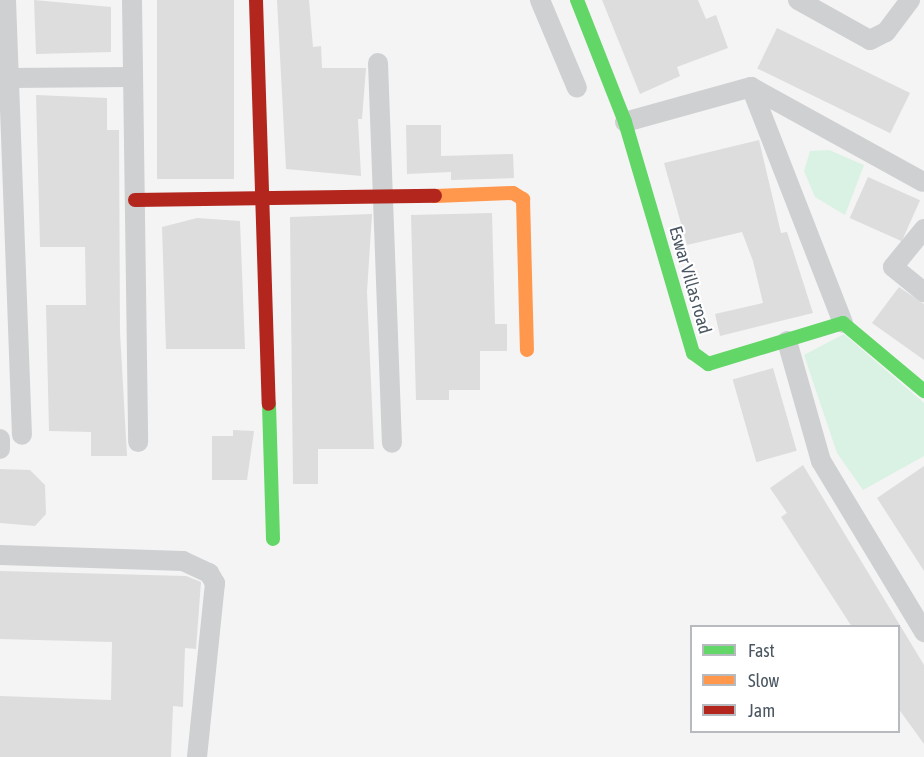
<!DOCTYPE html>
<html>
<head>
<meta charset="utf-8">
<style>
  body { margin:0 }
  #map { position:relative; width:924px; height:757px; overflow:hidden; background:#f4f4f4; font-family:"Asap Condensed",sans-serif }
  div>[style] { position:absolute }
  .green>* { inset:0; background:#d9f2e3 }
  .building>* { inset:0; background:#ddddde; transform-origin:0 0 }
  .street>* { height:20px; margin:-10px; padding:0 10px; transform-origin:10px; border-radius:10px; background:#ced0d2 }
  .fast>* { height:14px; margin:-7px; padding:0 7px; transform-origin:7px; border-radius:7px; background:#63d668 }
  .slow>* { height:14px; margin:-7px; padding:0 7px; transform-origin:7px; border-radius:7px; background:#ff974d }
  .jam>* { height:14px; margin:-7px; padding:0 7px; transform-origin:7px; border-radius:7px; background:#b3261e }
  span { translate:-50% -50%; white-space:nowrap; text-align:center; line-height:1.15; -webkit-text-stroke:4.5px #fff; paint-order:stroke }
  .street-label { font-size:18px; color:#4a5661 }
  .legend { position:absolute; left:690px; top:625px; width:210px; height:108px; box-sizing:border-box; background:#fff; border:2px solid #b7bbc0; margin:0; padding:8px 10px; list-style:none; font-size:18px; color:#4a5661 }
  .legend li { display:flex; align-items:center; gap:12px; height:30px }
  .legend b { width:30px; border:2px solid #b7bbc0 }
</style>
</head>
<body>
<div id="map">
  <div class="green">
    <div style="clip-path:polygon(829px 150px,864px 165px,845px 215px,815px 197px,804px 171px,810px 151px)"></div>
    <div style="clip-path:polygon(844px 334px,924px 403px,924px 456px,863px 490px,837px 453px,804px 355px)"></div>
  </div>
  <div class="building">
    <div style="clip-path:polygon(34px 0,111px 7px,111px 52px,36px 54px)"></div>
    <div style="left:157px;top:0;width:77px;height:179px"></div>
    <div style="clip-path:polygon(277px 0,309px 0,313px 47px,321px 46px,322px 68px,366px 68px,362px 119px,358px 119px,361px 176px,286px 169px)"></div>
    <div style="clip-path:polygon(602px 0,698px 0,706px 19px,716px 15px,728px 48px,677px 67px,680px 76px,640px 94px)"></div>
    <div style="left:777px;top:28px;width:148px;height:45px;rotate:26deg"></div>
    <div style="clip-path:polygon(36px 95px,107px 98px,107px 130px,119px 130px,120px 332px,127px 456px,91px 456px,91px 432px,49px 431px,46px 305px,86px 305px,85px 247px,40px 247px)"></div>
    <div style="clip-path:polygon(406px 125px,441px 125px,441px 156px,513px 154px,514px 178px,451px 180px,451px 172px,407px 174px)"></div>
    <div style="clip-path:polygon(759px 140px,781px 233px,787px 232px,813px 313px,720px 336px,715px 314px,763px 303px,753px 261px,742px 232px,687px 245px,664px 163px)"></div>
    <div style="left:868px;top:177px;width:57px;height:45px;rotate:24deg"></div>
    <div style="clip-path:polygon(492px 213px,495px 324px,507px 324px,507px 351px,480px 351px,480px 390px,449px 390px,449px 400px,416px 400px,411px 215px)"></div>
    <div style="clip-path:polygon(372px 214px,367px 292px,374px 449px,318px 449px,318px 484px,293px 484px,290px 217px)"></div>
    <div style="clip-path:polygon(197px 218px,240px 221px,245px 349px,166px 349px,162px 227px)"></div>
    <div style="clip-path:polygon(899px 287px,924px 304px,924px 360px,872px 323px)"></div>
    <div style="left:773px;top:368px;width:86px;height:42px;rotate:74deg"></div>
    <div style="clip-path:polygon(233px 430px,254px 431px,247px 480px,212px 480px,212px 436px,233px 436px)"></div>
    <div style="clip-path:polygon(803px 465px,924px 665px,924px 744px,898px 708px,898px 627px,852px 627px,781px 517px,787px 513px,770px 488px)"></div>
    <div style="clip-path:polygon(924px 466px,924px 571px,877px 498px)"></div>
    <div style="clip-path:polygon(0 469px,30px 470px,45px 485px,46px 514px,35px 526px,0 523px)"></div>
    <div style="clip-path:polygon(0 571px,186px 576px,201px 582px,196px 649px,185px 648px,183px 707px,173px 706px,171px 757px,0 757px,0 696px,111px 700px,112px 642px,0 639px)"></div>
  </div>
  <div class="street">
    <div style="left:6px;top:0;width:435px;rotate:87.9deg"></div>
    <div style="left:132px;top:0;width:442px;rotate:89.2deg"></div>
    <div style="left:540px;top:0;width:95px;rotate:67.2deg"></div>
    <div style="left:798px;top:0;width:82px;rotate:29.1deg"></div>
    <div style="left:870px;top:40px;width:18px;rotate:-27deg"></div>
    <div style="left:886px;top:32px;width:40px;rotate:-53deg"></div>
    <div style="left:378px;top:63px;width:380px;rotate:87.9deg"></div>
    <div style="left:9px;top:78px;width:122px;rotate:-0.5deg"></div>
    <div style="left:751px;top:87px;width:253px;rotate:68.7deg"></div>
    <div style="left:625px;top:122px;width:131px;rotate:-15.5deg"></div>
    <div style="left:751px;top:87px;width:196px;rotate:28.9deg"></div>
    <div style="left:924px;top:229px;width:49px;rotate:129.2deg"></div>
    <div style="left:893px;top:267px;width:40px;rotate:39deg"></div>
    <div style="left:787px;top:341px;width:125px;rotate:74.2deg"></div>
    <div style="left:821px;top:461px;width:200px;rotate:58.9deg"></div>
    <div style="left:0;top:439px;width:10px;rotate:90deg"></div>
    <div style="left:0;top:555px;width:183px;rotate:1.9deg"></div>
    <div style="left:183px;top:561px;width:29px;rotate:25deg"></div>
    <div style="left:209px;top:573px;width:12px;rotate:59deg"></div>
    <div style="left:215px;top:583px;width:175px;rotate:95.9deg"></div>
  </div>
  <div class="fast">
    <div style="left:577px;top:0;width:131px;rotate:68.5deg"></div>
    <div style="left:625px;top:122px;width:241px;rotate:73.6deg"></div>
    <div style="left:693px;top:353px;width:19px;rotate:36deg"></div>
    <div style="left:708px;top:364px;width:141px;rotate:-16.9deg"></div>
    <div style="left:843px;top:323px;width:106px;rotate:40deg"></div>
    <div style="left:269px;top:404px;width:135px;rotate:88.3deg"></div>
  </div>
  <div class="slow">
    <div style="left:435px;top:196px;width:78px;rotate:-2.2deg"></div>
    <div style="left:513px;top:193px;width:12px;rotate:31deg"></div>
    <div style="left:523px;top:199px;width:151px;rotate:88.5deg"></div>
  </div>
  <div class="jam">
    <div style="left:256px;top:0;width:404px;rotate:88.2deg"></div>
    <div style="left:135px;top:200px;width:300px;rotate:-0.8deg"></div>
  </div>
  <div class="street-label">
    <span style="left:690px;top:280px;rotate:74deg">Eswar Villas road</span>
  </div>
  <ul class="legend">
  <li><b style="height:8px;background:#63d668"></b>Fast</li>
  <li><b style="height:8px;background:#ff974d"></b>Slow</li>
  <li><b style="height:8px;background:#b3261e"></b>Jam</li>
  </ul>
</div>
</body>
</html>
